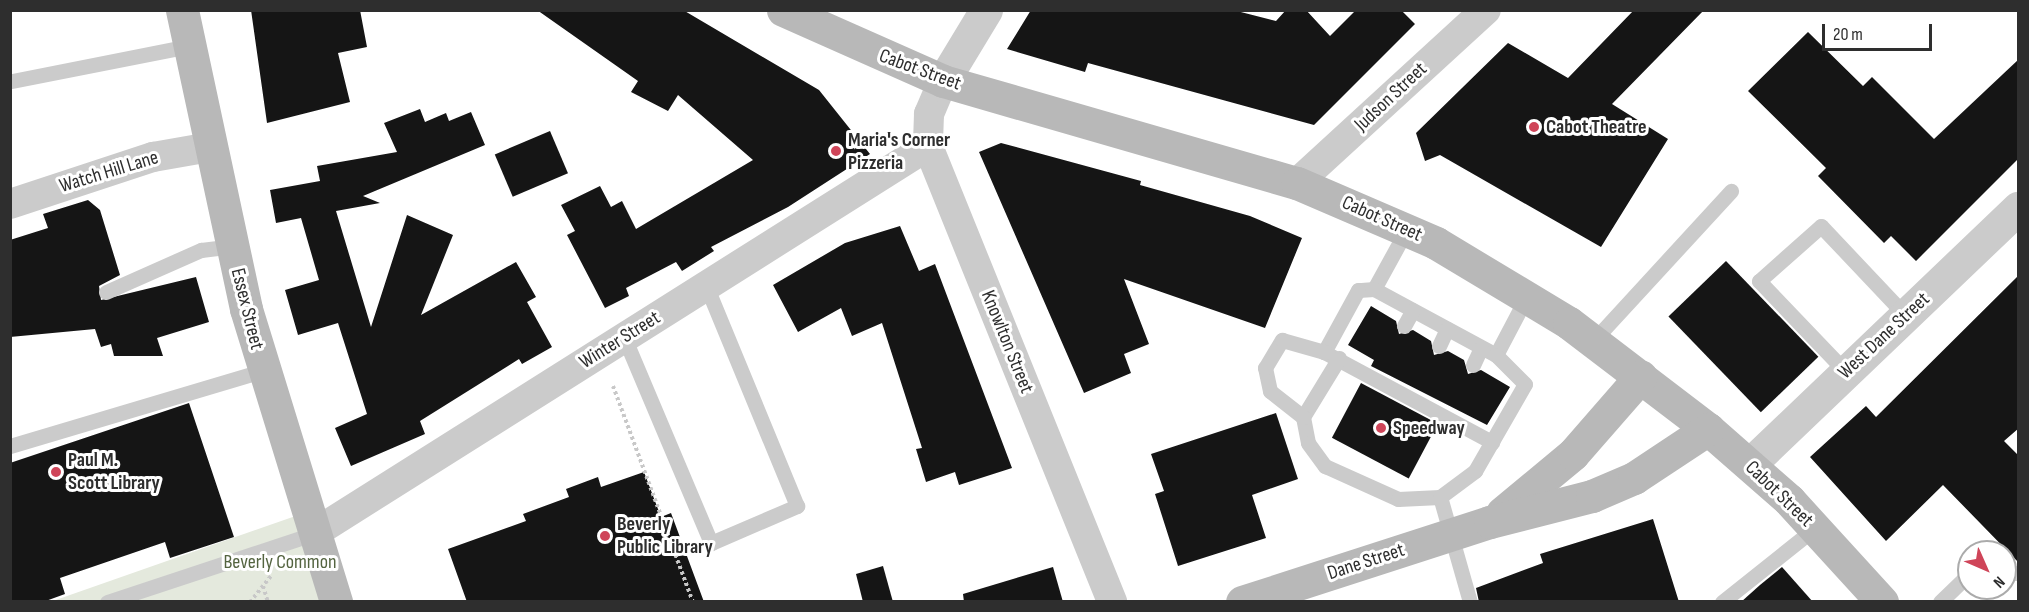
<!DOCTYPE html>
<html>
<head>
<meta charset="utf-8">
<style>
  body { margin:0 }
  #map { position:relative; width:2029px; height:612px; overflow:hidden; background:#fff; font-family:"Sofia Sans Condensed",sans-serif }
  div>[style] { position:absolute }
  .green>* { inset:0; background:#e4e9dd }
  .building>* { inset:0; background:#151515; transform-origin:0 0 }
  .path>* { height:4px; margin-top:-2px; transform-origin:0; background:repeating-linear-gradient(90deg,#c8c8c8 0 3px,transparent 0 6px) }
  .service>* { height:15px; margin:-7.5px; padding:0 7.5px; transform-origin:7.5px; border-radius:7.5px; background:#cbcbcb }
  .minor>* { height:30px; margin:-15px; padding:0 15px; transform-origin:15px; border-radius:15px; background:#cbcbcb }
  .tertiary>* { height:33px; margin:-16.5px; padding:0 16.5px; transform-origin:16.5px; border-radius:16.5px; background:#cbcbcb }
  .secondary>* { height:33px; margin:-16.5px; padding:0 16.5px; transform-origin:16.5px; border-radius:16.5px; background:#b8b8b8 }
  .dots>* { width:16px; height:16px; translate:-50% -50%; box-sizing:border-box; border:3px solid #fff; border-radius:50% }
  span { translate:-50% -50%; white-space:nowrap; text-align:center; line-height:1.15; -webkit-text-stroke:6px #fff; paint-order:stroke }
  .street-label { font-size:20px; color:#2e2e2e }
  .poi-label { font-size:20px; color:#2e2e2e; font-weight:700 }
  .left { translate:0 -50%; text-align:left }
  .park-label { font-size:20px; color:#546440 }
  .frame { position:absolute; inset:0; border:12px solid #2e2e2e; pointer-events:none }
  .north { position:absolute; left:1957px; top:540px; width:60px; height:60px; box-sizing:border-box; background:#fff; border:2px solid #ababab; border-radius:50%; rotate:135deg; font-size:16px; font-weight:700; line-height:24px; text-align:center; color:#2e2e2e }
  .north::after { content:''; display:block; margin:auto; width:21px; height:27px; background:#cf4559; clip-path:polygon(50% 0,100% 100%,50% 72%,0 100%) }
  .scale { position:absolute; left:1822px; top:24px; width:110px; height:27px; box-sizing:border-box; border:3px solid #2e2e2e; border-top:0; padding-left:8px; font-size:18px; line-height:21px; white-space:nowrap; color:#2e2e2e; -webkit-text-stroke:4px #fff; paint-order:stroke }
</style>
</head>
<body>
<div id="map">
  <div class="green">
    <div style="clip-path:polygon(307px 512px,332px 602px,50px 602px)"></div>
  </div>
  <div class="building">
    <div style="clip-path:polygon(251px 10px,360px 10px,367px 47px,338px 53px,350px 102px,267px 123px)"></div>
    <div style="clip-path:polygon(537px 10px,683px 10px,819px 90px,870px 154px,788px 207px,711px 247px,714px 251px,682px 271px,676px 262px,626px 288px,629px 296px,605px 308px,567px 235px,575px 231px,561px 205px,600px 186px,611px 207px,622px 201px,636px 229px,753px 160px,678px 95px,668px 111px,631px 92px,638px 81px)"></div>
    <div style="clip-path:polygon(1031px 10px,1233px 10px,1276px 21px,1286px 10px,1306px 10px,1330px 36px,1356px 10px,1401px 10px,1415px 24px,1314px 125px,1088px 63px,1085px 72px,1007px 49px)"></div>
    <div style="clip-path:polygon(1634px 10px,1704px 10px,1612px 104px,1668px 139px,1601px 247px,1440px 155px,1425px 161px,1416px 133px,1508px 43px,1568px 78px)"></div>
    <div style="clip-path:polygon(1808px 32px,1863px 86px,1872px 77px,1934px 139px,2019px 59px,2019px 158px,1916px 261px,1891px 236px,1884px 243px,1818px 176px,1826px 168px,1748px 91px)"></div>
    <div style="clip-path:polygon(420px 109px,425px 122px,446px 113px,449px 121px,471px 112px,485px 145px,363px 196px,380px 203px,336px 211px,371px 327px,407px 215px,453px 235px,421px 315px,516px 262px,536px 297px,527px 302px,552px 347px,522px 364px,519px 359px,420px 421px,425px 434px,351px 466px,335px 428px,367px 414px,338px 323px,298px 335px,285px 290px,319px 280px,301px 218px,276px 223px,270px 190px,320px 181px,317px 166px,397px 152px,384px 123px)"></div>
    <div style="left:550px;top:131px;width:46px;height:60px;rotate:67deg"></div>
    <div style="clip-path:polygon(1001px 143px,1141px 181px,1140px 185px,1250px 216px,1302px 238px,1265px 328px,1124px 279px,1149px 344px,1124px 354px,1131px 373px,1084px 393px,979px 152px)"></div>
    <div style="clip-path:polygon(88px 200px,100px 210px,120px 275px,99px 286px,101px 300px,196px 277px,209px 322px,157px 338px,163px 356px,114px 356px,111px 344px,101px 347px,95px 329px,10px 337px,10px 240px,48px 228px,43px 214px)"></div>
    <div style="clip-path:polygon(900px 226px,919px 271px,935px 264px,1012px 468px,959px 485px,955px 472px,926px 482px,916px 449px,922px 448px,882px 323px,852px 336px,841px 308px,798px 332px,773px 285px,845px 243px)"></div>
    <div style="left:1726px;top:261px;width:133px;height:80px;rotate:46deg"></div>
    <div style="clip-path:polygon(2019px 275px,2019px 428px,2004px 441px,2019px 456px,2019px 563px,1943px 485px,1886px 541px,1810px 457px,1866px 406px,1876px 417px)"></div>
    <div style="clip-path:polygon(1371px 306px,1396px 321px,1399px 334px,1413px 330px,1431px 341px,1434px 355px,1448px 351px,1464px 360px,1468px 374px,1481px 370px,1510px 387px,1487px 425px,1371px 366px,1374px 360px,1348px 345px)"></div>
    <div style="left:1361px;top:383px;width:87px;height:62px;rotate:28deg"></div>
    <div style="clip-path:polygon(189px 403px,234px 537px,170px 558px,165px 542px,60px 578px,65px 594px,43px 602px,10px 602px,10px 463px)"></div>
    <div style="clip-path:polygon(1276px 413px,1298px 479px,1252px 495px,1266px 538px,1178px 566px,1155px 494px,1164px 491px,1151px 454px)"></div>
    <div style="clip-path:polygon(644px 472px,661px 517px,671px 513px,704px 602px,467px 602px,448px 549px,526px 521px,523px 514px,569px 497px,566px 489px,598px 477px,601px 487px)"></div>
    <div style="clip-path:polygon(1653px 519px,1679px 602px,1479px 602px,1476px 588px,1543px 563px,1540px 554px)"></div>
    <div style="clip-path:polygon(883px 566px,893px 602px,863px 602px,856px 574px)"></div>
    <div style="clip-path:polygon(1053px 567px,1063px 602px,964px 602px,963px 594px)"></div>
    <div style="clip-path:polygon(1782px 567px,1813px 602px,1741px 602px,1760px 585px)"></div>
  </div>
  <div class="path">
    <div style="left:613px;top:386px;width:230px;rotate:69.7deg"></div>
    <div style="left:263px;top:586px;width:17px;rotate:73deg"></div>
    <div style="left:250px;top:602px;width:33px;rotate:-51deg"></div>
  </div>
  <div class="service">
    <div style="left:12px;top:81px;width:180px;rotate:-11.2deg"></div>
    <div style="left:1407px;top:229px;width:68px;rotate:118.8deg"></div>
    <div style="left:1374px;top:289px;width:139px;rotate:28.4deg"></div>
    <div style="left:1496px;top:355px;width:67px;rotate:-62.3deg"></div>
    <div style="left:1374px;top:289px;width:16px;rotate:176deg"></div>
    <div style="left:1358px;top:290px;width:71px;rotate:118.7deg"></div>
    <div style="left:1324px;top:352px;width:191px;rotate:28.2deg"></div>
    <div style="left:106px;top:292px;width:104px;rotate:-23.9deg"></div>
    <div style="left:201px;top:250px;width:31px;rotate:-7deg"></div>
    <div style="left:1404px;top:326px;width:18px;rotate:-61deg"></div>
    <div style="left:624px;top:337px;width:224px;rotate:67.1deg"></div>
    <div style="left:711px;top:543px;width:94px;rotate:-23.3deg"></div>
    <div style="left:797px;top:506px;width:239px;rotate:-112.4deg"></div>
    <div style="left:1593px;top:341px;width:204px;rotate:-47.4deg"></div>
    <div style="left:1439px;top:346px;width:19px;rotate:-65deg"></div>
    <div style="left:1339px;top:358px;width:69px;rotate:121.4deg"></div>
    <div style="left:1303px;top:417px;width:26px;rotate:79deg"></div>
    <div style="left:1308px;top:443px;width:29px;rotate:54deg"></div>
    <div style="left:1325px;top:466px;width:80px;rotate:24.3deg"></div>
    <div style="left:1398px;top:499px;width:42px;rotate:-2.7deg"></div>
    <div style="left:1473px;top:365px;width:19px;rotate:-65deg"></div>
    <div style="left:1846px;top:372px;width:126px;rotate:-133.7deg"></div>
    <div style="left:1759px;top:281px;width:83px;rotate:-41.6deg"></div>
    <div style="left:1821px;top:226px;width:124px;rotate:46.6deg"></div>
    <div style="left:1303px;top:417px;width:42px;rotate:-141.8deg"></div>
    <div style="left:1270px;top:391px;width:24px;rotate:-102deg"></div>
    <div style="left:1265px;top:368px;width:33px;rotate:-59deg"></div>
    <div style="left:1282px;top:340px;width:44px;rotate:15.9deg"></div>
    <div style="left:10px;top:446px;width:263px;rotate:-16.6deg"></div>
    <div style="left:2005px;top:573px;width:13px"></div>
    <div style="left:107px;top:602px;width:217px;rotate:-18.3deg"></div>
    <div style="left:1470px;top:602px;width:109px;rotate:-105.9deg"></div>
    <div style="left:1440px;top:497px;width:44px;rotate:-36.6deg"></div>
    <div style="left:1475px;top:471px;width:100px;rotate:-60.1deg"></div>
    <div style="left:1525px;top:384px;width:41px;rotate:-135deg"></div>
    <div style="left:1722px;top:602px;width:119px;rotate:-38.5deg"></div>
    <div style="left:1940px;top:602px;width:40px;rotate:-44deg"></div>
  </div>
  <div class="minor">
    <div style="left:943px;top:81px;width:36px;rotate:113deg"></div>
    <div style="left:929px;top:114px;width:32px;rotate:92deg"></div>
    <div style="left:928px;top:146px;width:492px;rotate:68deg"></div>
    <div style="left:1297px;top:183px;width:256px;rotate:-42.5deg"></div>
    <div style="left:10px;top:204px;width:151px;rotate:-18.2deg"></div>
    <div style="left:153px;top:157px;width:58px;rotate:-10deg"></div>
    <div style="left:313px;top:534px;width:727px;rotate:-32.25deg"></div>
  </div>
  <div class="tertiary">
    <div style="left:943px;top:81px;width:83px;rotate:-58.8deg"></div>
    <div style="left:1750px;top:464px;width:371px;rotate:-43.7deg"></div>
  </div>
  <div class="secondary">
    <div style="left:182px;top:10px;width:306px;rotate:77.9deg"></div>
    <div style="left:246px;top:309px;width:307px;rotate:72.9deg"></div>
    <div style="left:783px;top:10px;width:175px;rotate:23.9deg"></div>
    <div style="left:943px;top:81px;width:368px;rotate:16.1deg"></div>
    <div style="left:1297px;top:183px;width:151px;rotate:23.3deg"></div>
    <div style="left:1436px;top:243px;width:155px;rotate:31deg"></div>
    <div style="left:1569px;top:323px;width:175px;rotate:37.3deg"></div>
    <div style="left:1708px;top:429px;width:108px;rotate:41.2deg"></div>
    <div style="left:1789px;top:500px;width:138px;rotate:47.6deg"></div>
    <div style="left:1502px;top:513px;width:92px;rotate:-39.7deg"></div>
    <div style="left:1573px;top:454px;width:103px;rotate:-48.9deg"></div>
    <div style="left:1242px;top:602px;width:261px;rotate:-17.9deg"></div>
    <div style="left:1490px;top:522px;width:105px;rotate:-14.3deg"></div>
    <div style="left:1592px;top:496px;width:46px;rotate:-23.2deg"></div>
    <div style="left:1634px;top:478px;width:89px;rotate:-33.5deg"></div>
  </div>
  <div class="dots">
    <div style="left:1534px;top:127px;background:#cf4559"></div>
    <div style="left:836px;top:151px;background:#cf4559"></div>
    <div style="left:1381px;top:428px;background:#cf4559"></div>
    <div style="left:56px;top:472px;background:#cf4559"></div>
    <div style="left:605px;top:536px;background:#cf4559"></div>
  </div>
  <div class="street-label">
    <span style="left:920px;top:70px;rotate:20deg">Cabot Street</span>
    <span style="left:1391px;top:97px;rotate:-43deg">Judson Street</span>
    <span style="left:109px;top:172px;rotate:-17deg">Watch Hill Lane</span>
    <span style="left:1382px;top:219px;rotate:24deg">Cabot Street</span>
    <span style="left:247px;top:309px;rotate:76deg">Essex Street</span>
    <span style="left:1884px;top:336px;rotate:-43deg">West Dane Street</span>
    <span style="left:620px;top:340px;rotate:-32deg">Winter Street</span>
    <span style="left:1007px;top:342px;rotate:68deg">Knowlton Street</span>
    <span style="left:1779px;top:494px;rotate:44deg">Cabot Street</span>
    <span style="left:1366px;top:562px;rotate:-18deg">Dane Street</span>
  </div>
  <div class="poi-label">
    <span class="left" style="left:1546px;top:127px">Cabot Theatre</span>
    <span class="left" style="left:848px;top:152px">Maria's Corner<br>Pizzeria</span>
    <span class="left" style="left:1393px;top:428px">Speedway</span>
    <span class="left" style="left:68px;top:472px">Paul M.<br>Scott Library</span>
    <span class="left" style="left:617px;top:536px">Beverly<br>Public Library</span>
  </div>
  <div class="park-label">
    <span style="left:280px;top:562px">Beverly Common</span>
  </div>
  <div class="frame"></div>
  <div class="north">N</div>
  <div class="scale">20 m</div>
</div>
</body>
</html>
